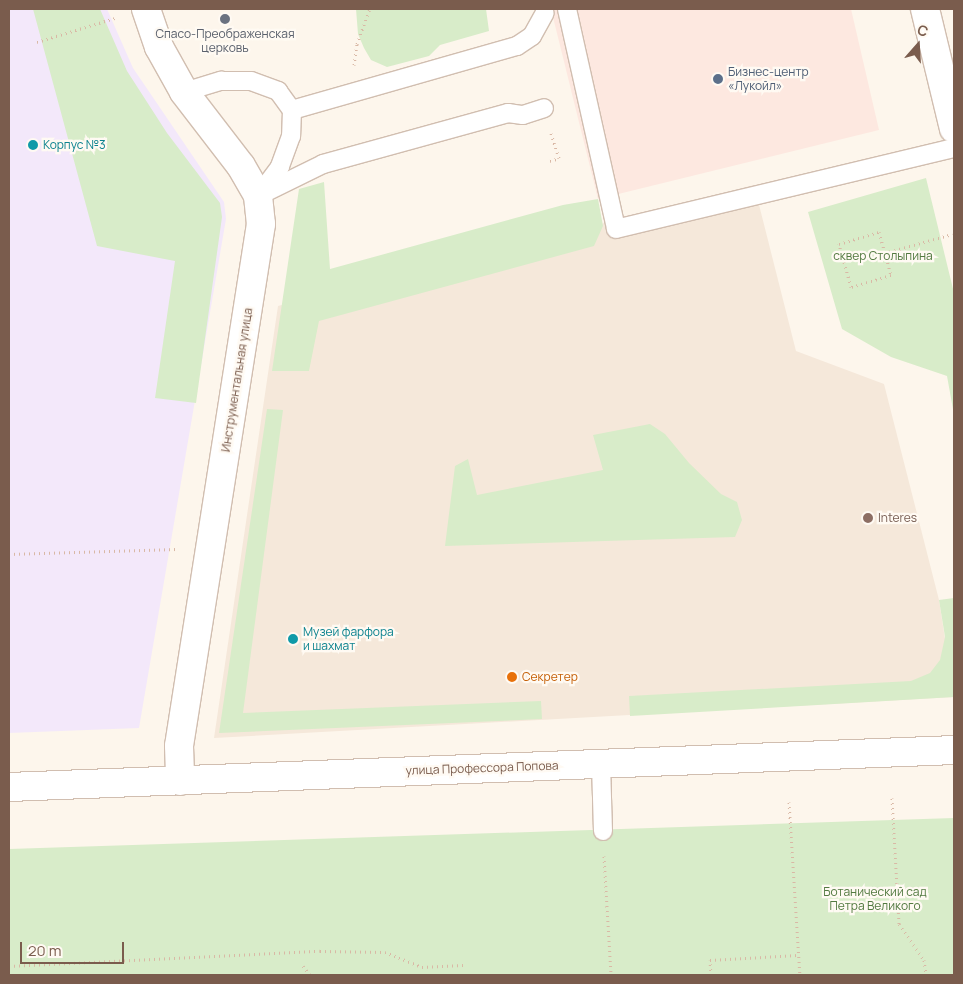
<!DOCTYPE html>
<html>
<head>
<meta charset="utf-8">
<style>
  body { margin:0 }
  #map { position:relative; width:963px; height:984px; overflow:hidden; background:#fdf6ec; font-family:Manrope,sans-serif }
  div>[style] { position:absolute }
  .residential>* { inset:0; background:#f5e8da }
  .commercial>* { inset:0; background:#fde8e0 }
  .education>* { inset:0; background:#f3e8fa }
  .green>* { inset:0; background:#d8ecc9 }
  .path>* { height:3px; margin-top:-1.5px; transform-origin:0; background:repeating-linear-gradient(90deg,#d9b8a5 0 1px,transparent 0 5px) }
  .roads { filter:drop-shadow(1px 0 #d1beb0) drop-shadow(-1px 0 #d1beb0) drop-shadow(0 1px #d1beb0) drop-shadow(0 -1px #d1beb0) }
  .service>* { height:18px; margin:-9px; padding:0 9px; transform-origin:9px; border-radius:9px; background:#fff }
  .minor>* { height:28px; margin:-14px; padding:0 14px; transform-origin:14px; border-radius:14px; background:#fff }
  .tertiary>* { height:28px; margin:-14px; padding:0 14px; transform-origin:14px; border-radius:14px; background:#fff }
  .dots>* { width:14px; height:14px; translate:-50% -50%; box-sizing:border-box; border:2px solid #fffaf3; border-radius:50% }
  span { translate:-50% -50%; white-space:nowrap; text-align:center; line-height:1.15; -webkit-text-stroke:4.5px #fffaf3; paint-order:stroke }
  .worship-label { font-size:12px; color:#5b616d }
  .service-label { font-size:12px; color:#4e5e75 }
  .left { translate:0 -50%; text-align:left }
  .culture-label { font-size:12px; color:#0d838f }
  .park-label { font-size:12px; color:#537a41 }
  .street-label { font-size:12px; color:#7a5c4d }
  .education-label { font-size:12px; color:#785e54 }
  .food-label { font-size:12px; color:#c56008 }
  .frame { position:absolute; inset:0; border:10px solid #7a5c4d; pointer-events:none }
  .north { position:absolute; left:893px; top:20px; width:50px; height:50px; -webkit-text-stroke:4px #fffaf3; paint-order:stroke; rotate:19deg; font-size:14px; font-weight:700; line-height:20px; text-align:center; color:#7a5c4d }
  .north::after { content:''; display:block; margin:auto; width:18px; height:22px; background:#7a5c4d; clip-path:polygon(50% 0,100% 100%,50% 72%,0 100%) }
  .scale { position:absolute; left:20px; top:942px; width:104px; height:22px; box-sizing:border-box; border:2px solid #7a5c4d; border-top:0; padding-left:6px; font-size:15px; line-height:18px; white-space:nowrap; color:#7a5c4d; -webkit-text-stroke:4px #fffaf3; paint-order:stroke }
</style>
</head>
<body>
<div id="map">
  <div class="residential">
    <div style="clip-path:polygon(754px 185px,796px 351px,884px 384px,939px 600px,954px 697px,214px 738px,278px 306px)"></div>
  </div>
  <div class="commercial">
    <div style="clip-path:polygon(551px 9px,851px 9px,879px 130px,598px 199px)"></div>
  </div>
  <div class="education">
    <div style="clip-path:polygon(9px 9px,107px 9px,133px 68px,224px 202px,226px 219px,139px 728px,9px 733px)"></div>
  </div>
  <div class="green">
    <div style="clip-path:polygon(33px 9px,100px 9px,127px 71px,167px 133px,220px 203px,222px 217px,196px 403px,155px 398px,175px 261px,97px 246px)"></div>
    <div style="clip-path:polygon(356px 9px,486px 9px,489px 31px,440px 45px,429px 56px,387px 67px,371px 60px,364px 48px,358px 34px)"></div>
    <div style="clip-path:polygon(926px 178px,954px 293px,954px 415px,947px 376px,891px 357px,842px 329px,808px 212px)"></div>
    <div style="clip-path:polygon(324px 182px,330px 269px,563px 205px,598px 199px,603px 226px,594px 246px,319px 321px,309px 371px,272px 371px,299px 189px)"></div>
    <div style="clip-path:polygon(267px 409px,283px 410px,243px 713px,541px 701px,542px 719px,219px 733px)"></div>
    <div style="clip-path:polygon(650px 424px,665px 434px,689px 463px,721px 494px,737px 502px,742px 520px,735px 537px,445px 546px,455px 466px,468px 459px,477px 495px,603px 470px,593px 435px)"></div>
    <div style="clip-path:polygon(954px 598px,954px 697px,630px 716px,629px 696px,911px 681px,930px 673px,940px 660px,945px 637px,939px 600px)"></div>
    <div style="clip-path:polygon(954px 818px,954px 975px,9px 975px,9px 849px)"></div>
  </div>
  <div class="path">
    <div style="left:37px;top:42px;width:82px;rotate:-17.1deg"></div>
    <div style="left:354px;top:65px;width:21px;rotate:-82deg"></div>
    <div style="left:357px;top:44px;width:37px;rotate:-70deg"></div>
    <div style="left:550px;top:161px;width:9px;rotate:-18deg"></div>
    <div style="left:559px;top:158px;width:26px;rotate:-108deg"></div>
    <div style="left:885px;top:253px;width:23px;rotate:75deg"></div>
    <div style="left:891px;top:275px;width:42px;rotate:163.3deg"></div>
    <div style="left:851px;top:287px;width:45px;rotate:-105.6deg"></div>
    <div style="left:839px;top:244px;width:42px;rotate:-16.7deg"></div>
    <div style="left:879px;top:232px;width:22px;rotate:74deg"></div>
    <div style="left:885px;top:253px;width:70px;rotate:-15.8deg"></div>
    <div style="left:9px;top:554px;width:168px;rotate:-1.7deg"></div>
    <div style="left:892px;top:798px;width:126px;rotate:86.8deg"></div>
    <div style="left:899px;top:924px;width:44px;rotate:55.2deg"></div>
    <div style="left:924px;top:960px;width:15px;rotate:82deg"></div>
    <div style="left:789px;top:802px;width:173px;rotate:86.4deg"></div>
    <div style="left:604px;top:856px;width:119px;rotate:86.6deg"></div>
    <div style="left:9px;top:966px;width:311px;rotate:-2.8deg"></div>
    <div style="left:320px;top:951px;width:65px;rotate:0.9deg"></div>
    <div style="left:385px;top:952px;width:40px;rotate:22deg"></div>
    <div style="left:422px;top:967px;width:41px;rotate:-2.8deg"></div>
    <div style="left:303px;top:966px;width:11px;rotate:52deg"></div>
    <div style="left:711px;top:975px;width:15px;rotate:-94deg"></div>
    <div style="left:710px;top:960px;width:88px;rotate:-3.3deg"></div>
  </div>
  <div class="roads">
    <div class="service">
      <div style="left:567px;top:9px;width:225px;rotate:77.4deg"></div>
      <div style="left:616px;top:229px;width:348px;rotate:-13.5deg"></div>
      <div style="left:184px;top:92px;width:39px;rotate:-17deg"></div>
      <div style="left:221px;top:81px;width:30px"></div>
      <div style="left:251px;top:81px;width:29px;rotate:20deg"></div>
      <div style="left:278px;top:91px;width:24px;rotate:54deg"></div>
      <div style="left:292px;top:110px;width:26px;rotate:92deg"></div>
      <div style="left:291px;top:136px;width:33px;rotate:110deg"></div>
      <div style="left:280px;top:167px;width:34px;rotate:127deg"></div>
      <div style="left:292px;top:110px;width:234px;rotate:-15.9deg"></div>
      <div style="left:517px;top:46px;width:18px;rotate:-34deg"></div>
      <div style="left:532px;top:36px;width:26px;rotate:-61deg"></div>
      <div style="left:258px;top:196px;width:72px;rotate:-26.2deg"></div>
      <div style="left:323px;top:164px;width:192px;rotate:-15.4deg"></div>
      <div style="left:508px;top:113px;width:15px;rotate:8deg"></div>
      <div style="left:523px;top:115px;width:22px;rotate:-18deg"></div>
      <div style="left:601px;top:764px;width:67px;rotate:88.3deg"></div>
    </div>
    <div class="minor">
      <div style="left:146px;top:9px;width:40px;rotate:71.1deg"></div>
      <div style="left:159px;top:47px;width:51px;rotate:60.9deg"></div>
      <div style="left:184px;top:92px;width:93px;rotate:52.4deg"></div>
      <div style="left:241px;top:166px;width:34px;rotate:60deg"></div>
      <div style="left:258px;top:196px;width:28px;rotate:84deg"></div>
      <div style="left:261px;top:224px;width:528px;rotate:98.93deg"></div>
      <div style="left:179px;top:746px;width:35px;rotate:88deg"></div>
    </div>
    <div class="tertiary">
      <div style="left:925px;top:9px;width:123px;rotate:76.4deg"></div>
      <div style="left:9px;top:787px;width:946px;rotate:-2.24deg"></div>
    </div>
  </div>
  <div class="dots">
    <div style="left:225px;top:19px;background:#6b7280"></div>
    <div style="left:718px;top:79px;background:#5c6f8a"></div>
    <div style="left:33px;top:145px;background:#0f9aa8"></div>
    <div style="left:868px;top:518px;background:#8d6e63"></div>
    <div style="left:293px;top:639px;background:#0f9aa8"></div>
    <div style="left:512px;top:677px;background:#e8710a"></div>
  </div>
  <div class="worship-label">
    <span style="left:225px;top:41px">Спасо-Преображенская<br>церковь</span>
  </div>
  <div class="service-label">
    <span class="left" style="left:728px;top:79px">Бизнес-центр<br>«Лукойл»</span>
  </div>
  <div class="culture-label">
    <span class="left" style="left:43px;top:145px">Корпус №3</span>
    <span class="left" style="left:303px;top:639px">Музей фарфора<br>и шахмат</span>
  </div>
  <div class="park-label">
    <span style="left:883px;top:256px">сквер Столыпина</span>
    <span style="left:875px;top:899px">Ботанический сад<br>Петра Великого</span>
  </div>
  <div class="street-label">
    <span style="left:237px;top:380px;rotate:-81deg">Инструментальная улица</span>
    <span style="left:482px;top:768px;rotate:-2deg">улица Профессора Попова</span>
  </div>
  <div class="education-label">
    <span class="left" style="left:878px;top:518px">Interes</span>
  </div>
  <div class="food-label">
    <span class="left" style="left:522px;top:677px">Секретер</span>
  </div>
  <div class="frame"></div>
  <div class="north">С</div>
  <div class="scale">20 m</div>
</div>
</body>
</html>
